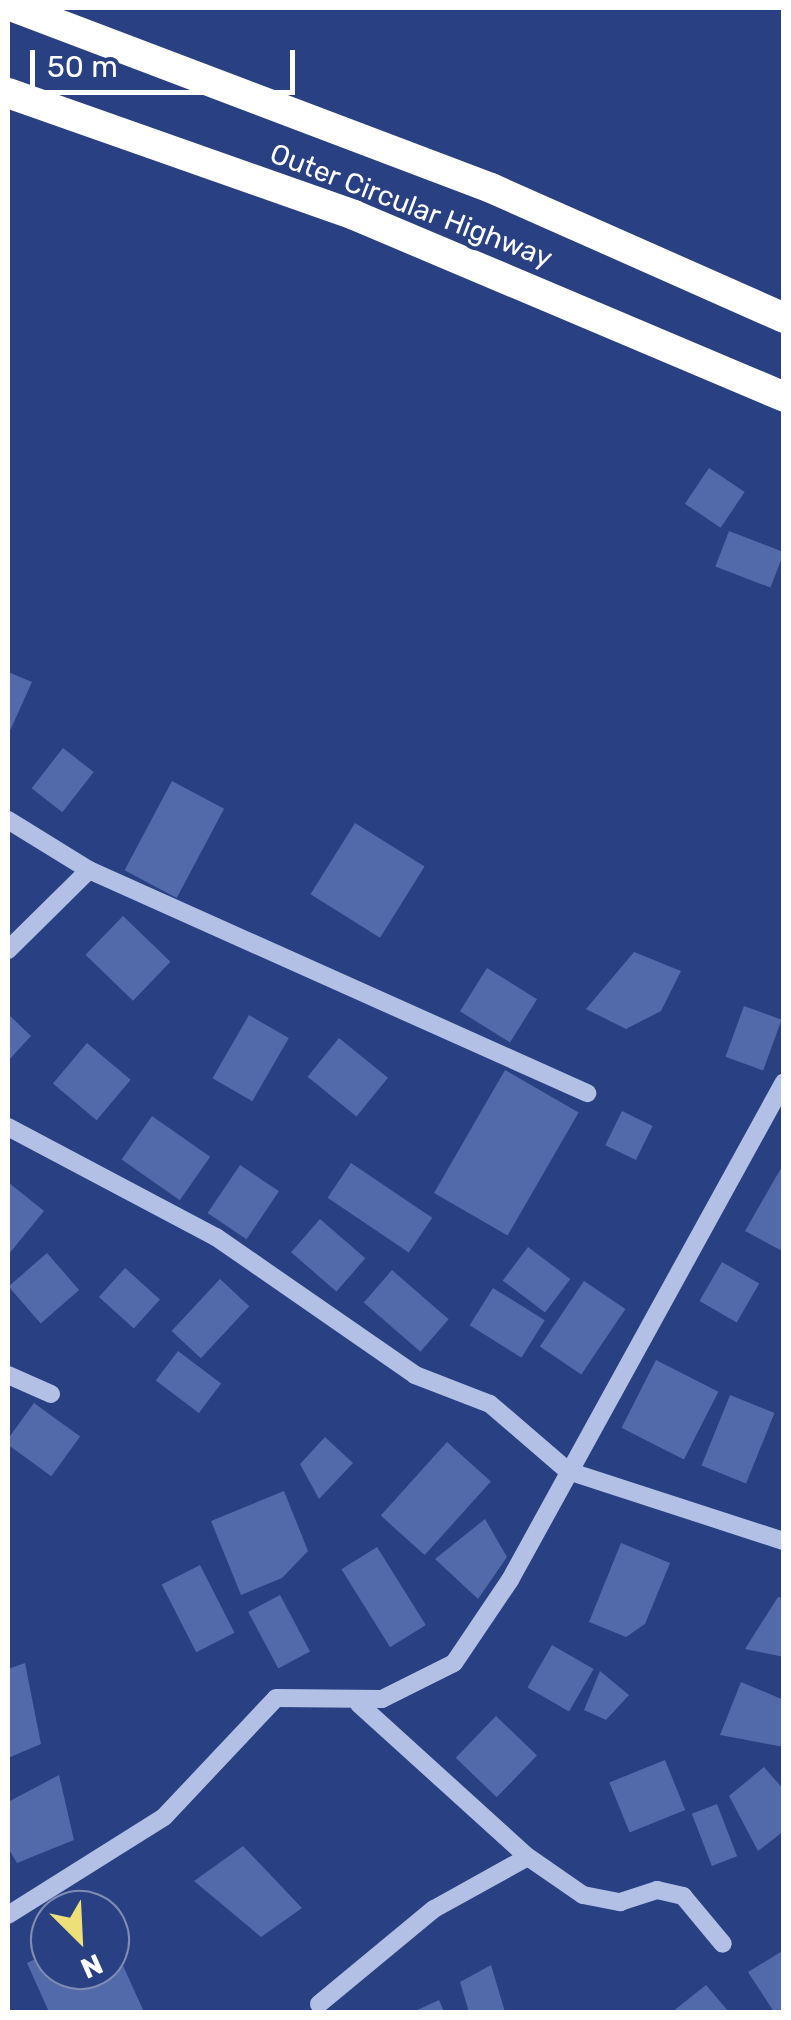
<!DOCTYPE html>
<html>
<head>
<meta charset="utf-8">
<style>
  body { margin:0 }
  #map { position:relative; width:791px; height:2020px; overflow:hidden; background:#294082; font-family:Rubik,sans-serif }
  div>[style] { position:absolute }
  .building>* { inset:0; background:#5269aa; transform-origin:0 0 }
  .minor>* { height:18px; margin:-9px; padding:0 9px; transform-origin:9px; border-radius:9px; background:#b2c0e6 }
  .highway>* { height:30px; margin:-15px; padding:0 15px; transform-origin:15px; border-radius:15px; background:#fff }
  span { translate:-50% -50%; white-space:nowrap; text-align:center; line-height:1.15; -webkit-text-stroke:8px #294082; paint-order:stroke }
  .street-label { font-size:28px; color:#fff }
  .frame { position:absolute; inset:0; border:10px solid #fff; pointer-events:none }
  .north { position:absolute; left:30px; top:1890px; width:100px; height:100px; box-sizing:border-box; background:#294082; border:2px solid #7f8cb4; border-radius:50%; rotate:156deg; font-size:28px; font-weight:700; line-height:40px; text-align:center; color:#fff }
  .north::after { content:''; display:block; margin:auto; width:35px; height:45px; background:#ede079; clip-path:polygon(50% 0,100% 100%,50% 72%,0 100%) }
  .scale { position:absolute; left:30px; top:50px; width:265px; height:45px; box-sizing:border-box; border:5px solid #fff; border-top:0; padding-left:12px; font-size:30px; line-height:35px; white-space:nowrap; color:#fff; -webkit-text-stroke:8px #294082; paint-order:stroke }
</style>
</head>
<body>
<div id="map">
  <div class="building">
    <div style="left:709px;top:468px;width:43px;height:43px;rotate:34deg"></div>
    <div style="left:729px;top:531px;width:59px;height:38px;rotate:21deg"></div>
    <div style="clip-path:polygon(8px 672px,32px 682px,8px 735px)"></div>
    <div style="left:63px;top:748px;width:39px;height:51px;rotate:38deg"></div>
    <div style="left:172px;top:781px;width:59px;height:101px;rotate:28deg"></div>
    <div style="left:355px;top:823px;width:82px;height:84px;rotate:32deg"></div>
    <div style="left:123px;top:916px;width:66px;height:54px;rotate:44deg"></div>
    <div style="clip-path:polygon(634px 952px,681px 971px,661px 1011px,626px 1029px,586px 1009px)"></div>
    <div style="left:487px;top:968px;width:59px;height:51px;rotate:32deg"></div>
    <div style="left:744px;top:1006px;width:40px;height:54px;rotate:20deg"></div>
    <div style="clip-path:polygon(8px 1014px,31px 1036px,8px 1061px)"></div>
    <div style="left:249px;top:1015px;width:46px;height:73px;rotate:30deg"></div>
    <div style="left:339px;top:1038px;width:63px;height:50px;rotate:39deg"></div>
    <div style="left:87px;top:1043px;width:57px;height:53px;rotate:40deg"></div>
    <div style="left:505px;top:1070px;width:85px;height:142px;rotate:30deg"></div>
    <div style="left:622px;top:1111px;width:34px;height:38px;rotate:26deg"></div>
    <div style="left:152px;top:1116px;width:71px;height:53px;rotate:35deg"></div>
    <div style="left:351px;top:1163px;width:98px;height:42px;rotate:34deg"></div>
    <div style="clip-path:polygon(784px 1163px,784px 1252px,745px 1231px)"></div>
    <div style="left:240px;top:1165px;width:47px;height:58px;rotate:34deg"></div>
    <div style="clip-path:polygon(8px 1182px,44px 1211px,8px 1255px)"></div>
    <div style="left:320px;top:1219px;width:60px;height:44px;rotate:41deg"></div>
    <div style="left:528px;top:1247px;width:53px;height:42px;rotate:37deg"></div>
    <div style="left:47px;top:1253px;width:49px;height:51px;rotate:49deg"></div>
    <div style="left:722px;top:1262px;width:43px;height:45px;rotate:30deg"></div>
    <div style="left:125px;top:1268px;width:47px;height:39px;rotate:42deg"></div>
    <div style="left:392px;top:1270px;width:75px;height:43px;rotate:41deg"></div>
    <div style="left:220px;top:1279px;width:40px;height:71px;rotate:43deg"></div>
    <div style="left:584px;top:1281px;width:50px;height:79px;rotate:34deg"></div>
    <div style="left:493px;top:1288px;width:61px;height:44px;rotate:32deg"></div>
    <div style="left:178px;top:1351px;width:54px;height:37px;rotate:37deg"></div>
    <div style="left:656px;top:1360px;width:70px;height:76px;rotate:27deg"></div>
    <div style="left:730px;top:1395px;width:48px;height:76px;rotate:22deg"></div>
    <div style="left:34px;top:1403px;width:57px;height:49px;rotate:36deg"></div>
    <div style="clip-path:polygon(325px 1437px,353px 1463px,319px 1499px,300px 1464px)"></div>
    <div style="left:447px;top:1442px;width:59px;height:99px;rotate:42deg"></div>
    <div style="clip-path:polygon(284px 1491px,308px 1551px,282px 1578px,241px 1595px,211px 1521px)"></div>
    <div style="clip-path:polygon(485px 1519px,507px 1557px,478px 1599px,435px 1559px)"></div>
    <div style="clip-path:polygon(621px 1543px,670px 1563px,645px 1624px,626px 1637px,589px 1622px)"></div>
    <div style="left:377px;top:1547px;width:92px;height:42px;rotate:58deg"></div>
    <div style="left:200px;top:1565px;width:76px;height:43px;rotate:63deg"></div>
    <div style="left:280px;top:1595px;width:64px;height:36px;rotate:62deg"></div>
    <div style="clip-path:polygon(778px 1597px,784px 1598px,784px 1657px,745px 1649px)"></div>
    <div style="left:552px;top:1645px;width:48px;height:49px;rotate:30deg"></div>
    <div style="clip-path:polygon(25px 1663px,41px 1744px,8px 1758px,8px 1669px)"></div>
    <div style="clip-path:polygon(600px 1671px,629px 1695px,606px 1720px,584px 1710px)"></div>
    <div style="clip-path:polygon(741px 1682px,784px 1700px,784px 1747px,720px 1735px)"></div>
    <div style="left:496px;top:1716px;width:57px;height:58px;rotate:44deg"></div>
    <div style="left:665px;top:1760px;width:54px;height:60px;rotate:68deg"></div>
    <div style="clip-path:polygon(764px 1767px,784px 1790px,784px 1831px,758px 1851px,729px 1796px)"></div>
    <div style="clip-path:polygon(59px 1775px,74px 1840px,17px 1863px,8px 1848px,8px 1802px)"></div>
    <div style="left:717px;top:1804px;width:56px;height:27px;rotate:69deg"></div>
    <div style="clip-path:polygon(243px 1846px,302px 1908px,261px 1937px,194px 1881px)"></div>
    <div style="clip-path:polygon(784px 1950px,784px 2012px,774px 2012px,748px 1972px)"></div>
    <div style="clip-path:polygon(50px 1952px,50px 1970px,110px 1970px,120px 1959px,144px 2012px,49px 2012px,27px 1963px)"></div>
    <div style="clip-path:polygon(491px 1965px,505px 2012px,469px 2012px,460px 1982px)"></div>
    <div style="clip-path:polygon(706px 1985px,729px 2012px,672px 2012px)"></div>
    <div style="clip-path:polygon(439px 2000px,444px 2012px,413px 2012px)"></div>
  </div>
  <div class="minor">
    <div style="left:8px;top:820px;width:95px;rotate:31.7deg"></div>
    <div style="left:89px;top:870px;width:546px;rotate:24.12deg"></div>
    <div style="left:8px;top:950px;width:114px;rotate:-44.6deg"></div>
    <div style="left:8px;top:1127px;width:235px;rotate:27.9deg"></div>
    <div style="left:216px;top:1237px;width:242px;rotate:34.7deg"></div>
    <div style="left:415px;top:1375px;width:80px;rotate:21.1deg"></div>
    <div style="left:490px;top:1404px;width:103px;rotate:40.7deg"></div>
    <div style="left:568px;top:1471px;width:227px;rotate:18deg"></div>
    <div style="left:8px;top:1375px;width:47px;rotate:23.8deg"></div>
    <div style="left:359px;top:1704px;width:228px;rotate:42.2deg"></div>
    <div style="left:528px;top:1857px;width:67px;rotate:34.6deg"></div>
    <div style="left:583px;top:1895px;width:38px;rotate:11deg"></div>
    <div style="left:620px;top:1902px;width:39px;rotate:-18deg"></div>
    <div style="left:657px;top:1890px;width:27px;rotate:13deg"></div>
    <div style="left:683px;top:1896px;width:62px;rotate:50.2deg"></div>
    <div style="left:8px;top:1915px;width:184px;rotate:-32.1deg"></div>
    <div style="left:164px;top:1817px;width:163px;rotate:-46.7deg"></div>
    <div style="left:276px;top:1698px;width:106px;rotate:0.5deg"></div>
    <div style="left:382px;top:1699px;width:80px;rotate:-26.6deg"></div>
    <div style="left:454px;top:1663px;width:100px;rotate:-56deg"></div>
    <div style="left:510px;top:1580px;width:568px;rotate:-61.18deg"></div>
    <div style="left:319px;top:2004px;width:149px;rotate:-39.6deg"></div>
    <div style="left:434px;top:1909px;width:107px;rotate:-29deg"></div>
  </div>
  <div class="highway">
    <div style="left:16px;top:8px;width:508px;rotate:20.75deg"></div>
    <div style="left:491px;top:188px;width:321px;rotate:23.9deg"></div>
    <div style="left:8px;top:93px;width:367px;rotate:19.4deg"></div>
    <div style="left:354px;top:215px;width:467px;rotate:22.9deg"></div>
  </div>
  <div class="street-label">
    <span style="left:411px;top:206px;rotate:21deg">Outer Circular Highway</span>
  </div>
  <div class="frame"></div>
  <div class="north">N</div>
  <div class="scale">50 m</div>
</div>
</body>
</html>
